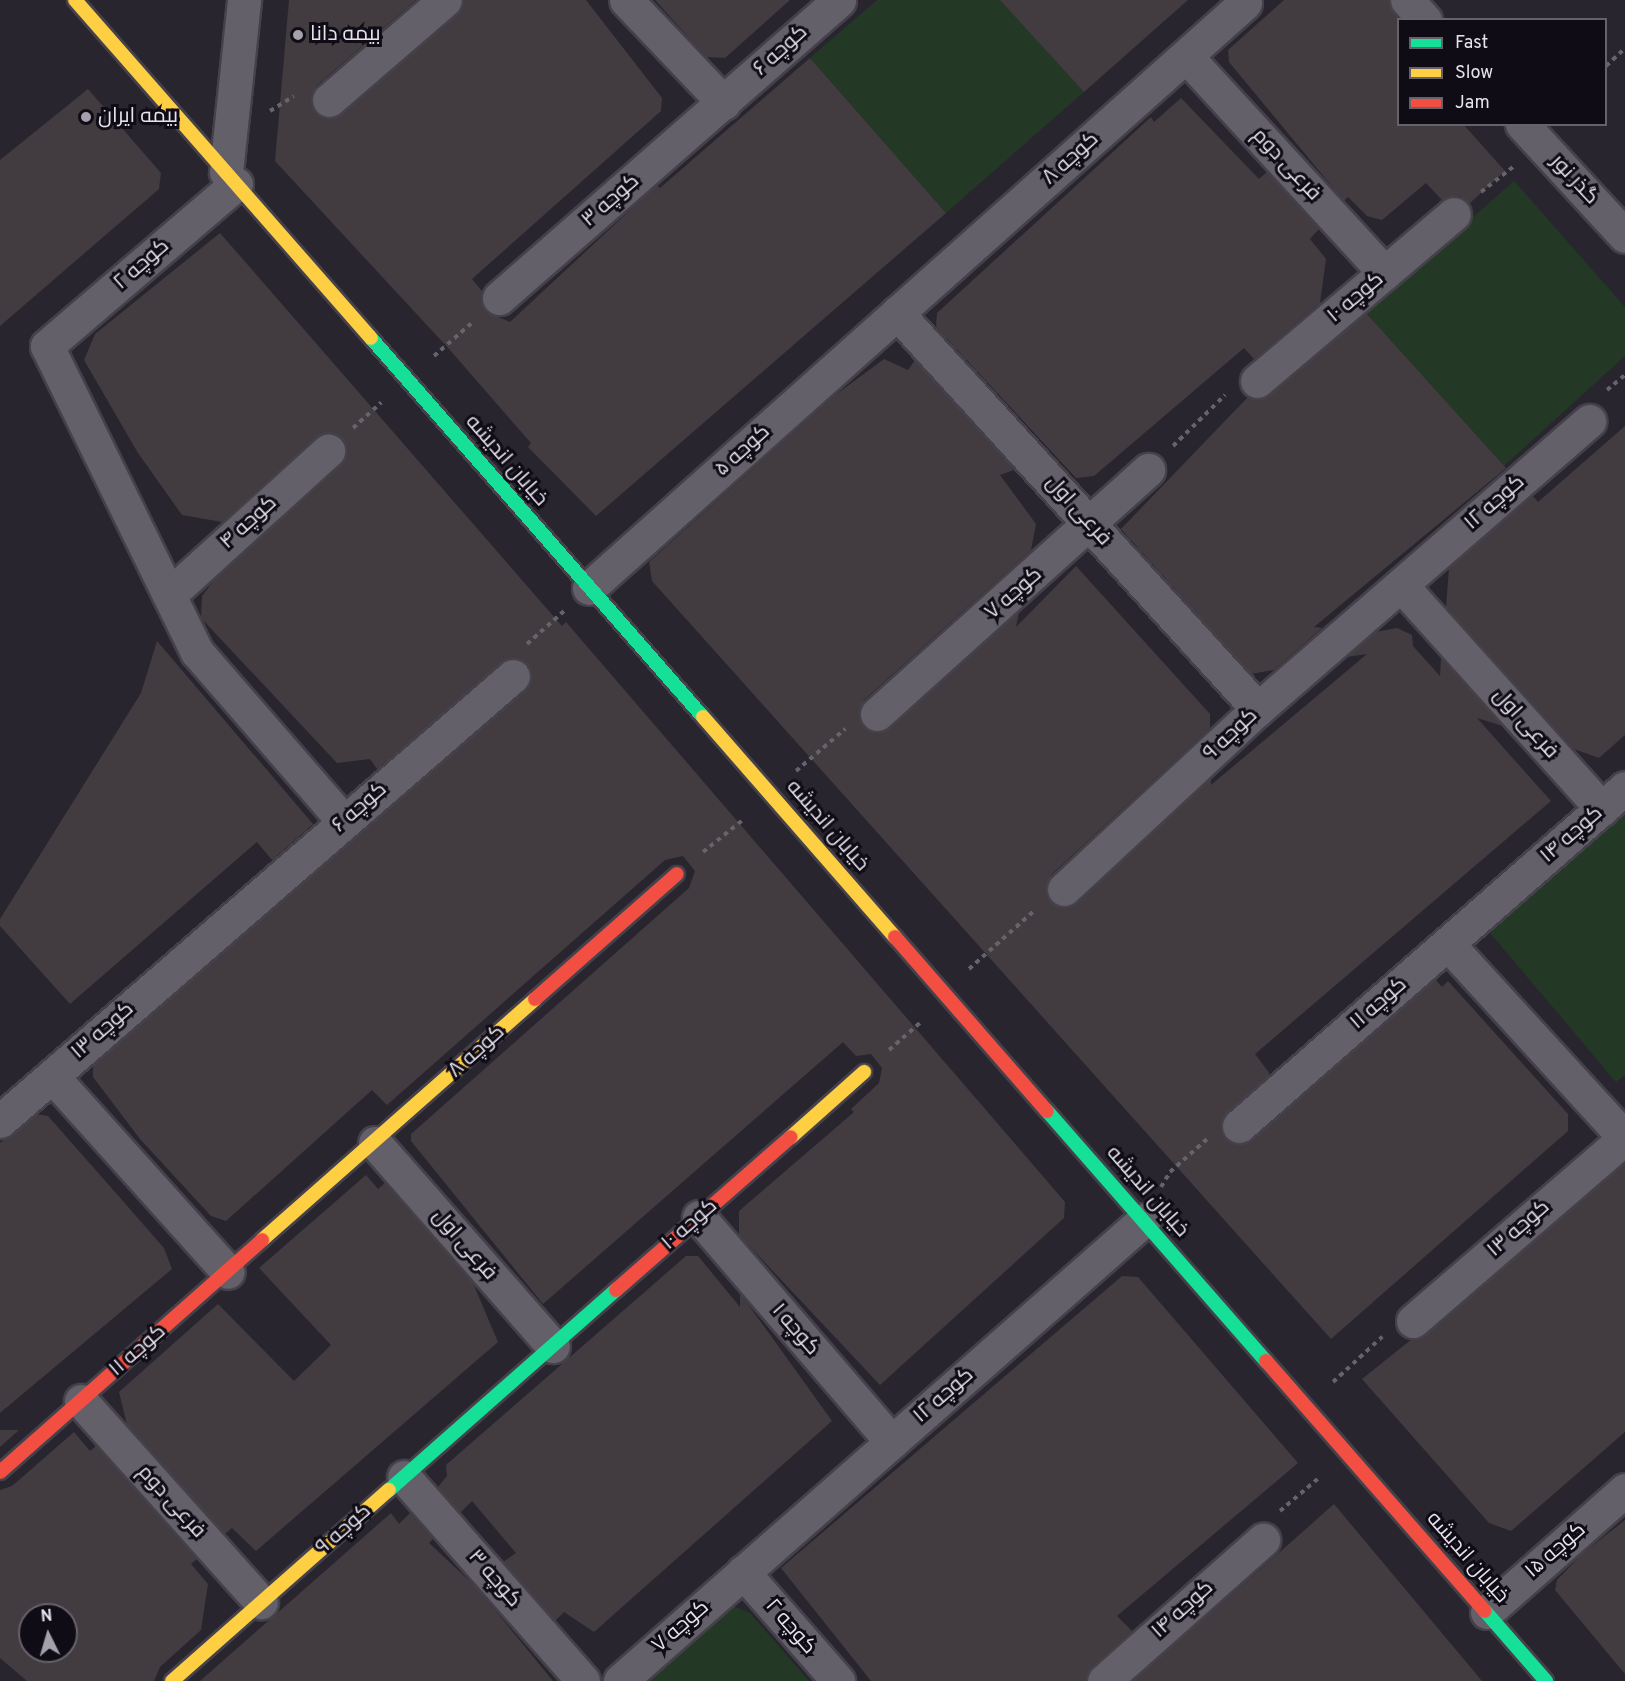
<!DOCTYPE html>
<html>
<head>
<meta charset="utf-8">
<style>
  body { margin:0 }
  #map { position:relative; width:1625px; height:1681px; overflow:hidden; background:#28252f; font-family:Overpass,Cairo,sans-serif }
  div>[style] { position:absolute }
  .green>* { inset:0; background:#233925 }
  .building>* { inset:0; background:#423c40 }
  .path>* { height:4px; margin-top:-2px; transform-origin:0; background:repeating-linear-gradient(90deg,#65636b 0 4.5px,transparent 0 9px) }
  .roads { filter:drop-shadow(2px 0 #44414a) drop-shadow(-2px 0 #44414a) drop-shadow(0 2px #44414a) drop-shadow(0 -2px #44414a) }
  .street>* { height:33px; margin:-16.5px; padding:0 16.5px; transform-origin:16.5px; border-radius:16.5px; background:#64606a }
  .fast>* { height:14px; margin:-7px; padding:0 7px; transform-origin:7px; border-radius:7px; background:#16e098 }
  .slow>* { height:14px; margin:-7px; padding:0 7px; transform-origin:7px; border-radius:7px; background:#ffcf43 }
  .jam>* { height:14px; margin:-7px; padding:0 7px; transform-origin:7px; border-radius:7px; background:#f24e42 }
  .dots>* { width:16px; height:16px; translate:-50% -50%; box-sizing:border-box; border:3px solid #0f0c15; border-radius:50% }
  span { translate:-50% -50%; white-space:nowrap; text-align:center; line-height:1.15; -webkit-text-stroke:6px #0f0c15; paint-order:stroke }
  .poi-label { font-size:21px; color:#e6e2ef }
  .left { translate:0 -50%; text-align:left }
  .street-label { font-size:21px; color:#e6e2ef }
  .legend { position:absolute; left:1397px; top:18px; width:210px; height:108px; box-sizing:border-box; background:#0f0c15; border:2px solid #65626c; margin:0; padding:8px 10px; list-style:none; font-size:18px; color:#e6e2ef }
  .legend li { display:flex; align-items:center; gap:12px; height:30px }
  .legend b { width:30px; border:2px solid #65626c }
  .north { position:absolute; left:18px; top:1603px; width:60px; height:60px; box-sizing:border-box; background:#0f0c15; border:2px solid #65626c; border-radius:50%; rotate:355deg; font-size:16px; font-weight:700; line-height:24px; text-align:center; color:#e6e2ef }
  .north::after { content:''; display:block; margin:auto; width:21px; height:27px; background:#a4a0ac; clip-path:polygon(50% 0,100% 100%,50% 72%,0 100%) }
</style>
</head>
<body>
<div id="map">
  <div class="green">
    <div style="clip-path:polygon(877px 0,1001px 0,1084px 92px,946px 213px,810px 58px)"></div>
    <div style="clip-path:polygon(1514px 181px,1625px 307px,1625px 356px,1504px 466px,1365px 312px)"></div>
    <div style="clip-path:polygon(1625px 810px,1625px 1075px,1616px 1082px,1485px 927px)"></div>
    <div style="clip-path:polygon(726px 1603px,750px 1613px,809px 1681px,635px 1681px)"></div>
  </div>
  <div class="building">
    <div style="clip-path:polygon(289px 0,416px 0,316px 86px,311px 104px,323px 118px,341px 114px,457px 14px,463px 0,586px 0,662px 98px,661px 111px,472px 279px,482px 291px,485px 311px,510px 322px,657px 185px,660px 188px,810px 58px,946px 213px,596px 516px,528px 447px,531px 443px,449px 349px,275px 161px)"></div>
    <div style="clip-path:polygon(655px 0,790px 0,725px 58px,706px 57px)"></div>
    <div style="clip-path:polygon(1000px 0,1188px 0,1084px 92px)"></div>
    <div style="clip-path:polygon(1284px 0,1389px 0,1398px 19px,1398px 124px,1463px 124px,1505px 171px,1469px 204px,1460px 196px,1442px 200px,1426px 183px,1382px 220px,1367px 216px,1348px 197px,1344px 201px,1229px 62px,1228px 50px)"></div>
    <div style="clip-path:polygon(88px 89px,161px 173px,159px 189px,0 326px,0 160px)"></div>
    <div style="clip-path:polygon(1181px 98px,1259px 179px,1267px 172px,1319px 229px,1310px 239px,1326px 259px,1320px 303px,1254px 359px,1244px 348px,1094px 476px,1076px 478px,936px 327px,937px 313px,1151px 117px,1154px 122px)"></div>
    <div style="clip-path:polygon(220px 233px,562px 626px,566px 622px,1065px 1202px,1064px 1218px,880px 1385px,739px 1235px,739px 1211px,854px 1112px,851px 1109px,879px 1083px,882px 1068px,871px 1054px,856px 1056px,843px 1042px,543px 1304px,411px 1141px,411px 1134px,689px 888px,695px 871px,683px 856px,665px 860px,387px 1105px,372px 1090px,226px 1221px,211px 1216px,140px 1139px,93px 1077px,93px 1065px,531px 682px,527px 663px,509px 658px,377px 769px,370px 759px,337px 763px,201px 618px,202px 596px,215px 579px,341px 465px,346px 448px,334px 433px,316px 437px,222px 522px,182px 515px,138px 453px,84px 360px,95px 334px)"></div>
    <div style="clip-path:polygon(1366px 313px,1506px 468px,1314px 627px,1322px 628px,1274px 670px,1251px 674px,1121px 529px,1248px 397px,1269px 395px)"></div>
    <div style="clip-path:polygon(884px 359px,908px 370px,915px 360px,1014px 470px,1000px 475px,1036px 524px,1031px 550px,864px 700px,859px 717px,864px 727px,880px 732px,890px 728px,1019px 612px,1016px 627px,1076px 566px,1210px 714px,1210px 728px,1051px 875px,1046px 893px,1051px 902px,1068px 907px,1077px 903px,1211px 779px,1211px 785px,1367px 654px,1346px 657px,1375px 632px,1397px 628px,1412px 635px,1413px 646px,1440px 676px,1441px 658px,1503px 726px,1477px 718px,1551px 801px,1255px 1054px,1270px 1074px,1222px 1119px,1225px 1139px,1234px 1144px,1251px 1140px,1435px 979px,1442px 987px,1448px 981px,1568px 1114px,1568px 1131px,1331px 1339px,652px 581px,649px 562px,834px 396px)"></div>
    <div style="clip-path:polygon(1625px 426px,1625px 735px,1599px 758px,1574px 749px,1446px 607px,1449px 568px,1532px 495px,1538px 502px)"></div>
    <div style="clip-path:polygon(157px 641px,313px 824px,272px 860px,257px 842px,70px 1004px,0 926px,0 919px,141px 693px)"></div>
    <div style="clip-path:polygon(36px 1114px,48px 1116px,122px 1200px,164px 1248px,172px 1269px,0 1413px,0 1143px)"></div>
    <div style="clip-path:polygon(1625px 1163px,1625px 1432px,1511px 1531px,1489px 1523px,1362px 1379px,1412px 1339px,1425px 1335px)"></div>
    <div style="clip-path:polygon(366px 1175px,378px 1189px,385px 1183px,473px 1283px,498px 1342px,256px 1551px,232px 1528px,225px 1534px,127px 1425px,119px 1392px,218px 1304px,294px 1381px,331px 1345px,259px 1268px)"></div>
    <div style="clip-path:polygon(686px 1256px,698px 1256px,740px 1307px,740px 1293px,832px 1421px,594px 1632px,564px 1612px,555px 1621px,503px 1562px,516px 1553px,472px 1501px,460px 1513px,438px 1487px,447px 1476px,446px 1465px)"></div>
    <div style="clip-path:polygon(1122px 1276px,1138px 1277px,1298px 1463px,1117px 1616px,1132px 1631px,1092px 1667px,1086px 1681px,871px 1681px,781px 1568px)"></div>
    <div style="clip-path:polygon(0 1430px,19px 1430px,0 1447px)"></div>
    <div style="clip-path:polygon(evenodd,74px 1432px,90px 1451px,96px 1446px,197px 1559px,191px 1564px,208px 1584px,201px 1630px,160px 1667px,154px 1681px,27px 1681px,0 1658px,0 1490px,12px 1486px,74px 1432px,30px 1615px,66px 1615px,66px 1651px,30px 1651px,30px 1615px)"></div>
    <div style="clip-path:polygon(1334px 1504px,1482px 1681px,1132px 1681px,1255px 1574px)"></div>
    <div style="clip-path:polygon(391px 1513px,399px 1524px,410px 1513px,433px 1539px,429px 1543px,476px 1587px,553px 1681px,200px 1681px)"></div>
    <div style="clip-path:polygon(1625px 1520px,1625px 1674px,1555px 1590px,1557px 1580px,1582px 1554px)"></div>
  </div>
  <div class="path">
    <div style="left:1606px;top:66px;width:26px;rotate:-43deg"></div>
    <div style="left:270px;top:111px;width:28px;rotate:-32deg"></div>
    <div style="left:1481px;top:192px;width:41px;rotate:-38deg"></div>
    <div style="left:434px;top:356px;width:52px;rotate:-41.1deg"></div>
    <div style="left:1607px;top:390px;width:23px;rotate:-40deg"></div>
    <div style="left:353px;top:428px;width:38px;rotate:-42deg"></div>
    <div style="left:1173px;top:446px;width:73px;rotate:-44.4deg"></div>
    <div style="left:527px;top:644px;width:50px;rotate:-41.7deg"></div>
    <div style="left:796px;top:771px;width:65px;rotate:-40.6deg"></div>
    <div style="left:703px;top:852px;width:53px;rotate:-38.8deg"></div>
    <div style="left:969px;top:969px;width:89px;rotate:-41.8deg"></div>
    <div style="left:889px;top:1050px;width:44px;rotate:-41.3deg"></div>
    <div style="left:1161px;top:1187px;width:17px;rotate:-59deg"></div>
    <div style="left:1170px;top:1172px;width:50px;rotate:-41.7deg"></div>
    <div style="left:1333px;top:1382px;width:67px;rotate:-42.6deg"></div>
    <div style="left:1280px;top:1511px;width:52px;rotate:-40.4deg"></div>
  </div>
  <div class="roads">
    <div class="street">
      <div style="left:626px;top:0;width:142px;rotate:46.4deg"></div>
      <div style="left:1407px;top:0;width:27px;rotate:48deg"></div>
      <div style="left:1186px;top:56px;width:294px;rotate:47.5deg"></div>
      <div style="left:329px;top:100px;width:153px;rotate:-40.8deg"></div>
      <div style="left:1522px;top:124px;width:152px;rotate:47.4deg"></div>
      <div style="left:226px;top:172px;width:173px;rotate:-84deg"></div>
      <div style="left:236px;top:184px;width:249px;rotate:139.4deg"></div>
      <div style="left:47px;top:346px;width:341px;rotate:63.9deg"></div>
      <div style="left:197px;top:652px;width:225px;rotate:49.1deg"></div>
      <div style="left:499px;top:298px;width:452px;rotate:-41.2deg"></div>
      <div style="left:897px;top:313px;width:536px;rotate:47.65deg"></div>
      <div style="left:1257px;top:381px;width:258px;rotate:-40.3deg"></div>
      <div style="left:1401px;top:585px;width:301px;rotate:48.1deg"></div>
      <div style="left:589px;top:588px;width:879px;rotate:-41.73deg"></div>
      <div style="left:169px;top:595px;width:215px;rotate:-42.2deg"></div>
      <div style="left:877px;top:714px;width:365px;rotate:-42deg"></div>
      <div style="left:1064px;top:889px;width:265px;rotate:-42.9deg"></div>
      <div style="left:1258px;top:709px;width:439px;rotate:-41deg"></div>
      <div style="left:52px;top:1076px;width:263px;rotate:48.1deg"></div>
      <div style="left:0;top:1121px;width:679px;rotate:-40.94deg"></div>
      <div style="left:1239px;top:1126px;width:513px;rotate:-41.21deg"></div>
      <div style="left:375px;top:1143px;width:270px;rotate:48.8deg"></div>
      <div style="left:699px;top:1217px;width:296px;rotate:49.4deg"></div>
      <div style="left:1413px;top:1321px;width:280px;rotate:-40.8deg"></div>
      <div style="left:1625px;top:1138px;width:263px;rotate:-132.4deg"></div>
      <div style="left:81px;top:1401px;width:270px;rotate:48.2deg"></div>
      <div style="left:404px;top:1477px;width:271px;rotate:48.7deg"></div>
      <div style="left:743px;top:1572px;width:145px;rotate:48.9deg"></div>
      <div style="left:1487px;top:1612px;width:184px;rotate:-41.5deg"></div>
      <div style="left:620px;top:1681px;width:698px;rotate:-41.34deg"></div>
      <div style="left:1104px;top:1681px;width:213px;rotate:-41.6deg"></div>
    </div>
    <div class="fast">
      <div style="left:371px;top:338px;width:504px;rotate:48.78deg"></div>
      <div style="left:1047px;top:1111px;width:332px;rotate:48.8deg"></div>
      <div style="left:389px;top:1490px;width:303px;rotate:-41.4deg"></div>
      <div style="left:1485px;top:1611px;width:93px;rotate:48.9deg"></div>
    </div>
    <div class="slow">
      <div style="left:75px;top:0;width:449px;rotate:48.8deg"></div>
      <div style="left:703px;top:717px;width:292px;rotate:48.9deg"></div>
      <div style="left:791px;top:1137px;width:98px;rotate:-41.7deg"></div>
      <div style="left:262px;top:1240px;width:364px;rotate:-41.4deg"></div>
      <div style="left:172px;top:1681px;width:289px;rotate:-41.4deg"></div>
    </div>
    <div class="jam">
      <div style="left:895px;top:937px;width:231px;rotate:48.9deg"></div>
      <div style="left:535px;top:999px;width:189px;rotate:-41.4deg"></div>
      <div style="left:616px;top:1290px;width:232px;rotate:-41.2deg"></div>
      <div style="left:1266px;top:1361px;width:332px;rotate:48.8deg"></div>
      <div style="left:0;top:1472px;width:350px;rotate:-41.5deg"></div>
    </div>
  </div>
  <div class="dots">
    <div style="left:298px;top:35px;background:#a4a0ac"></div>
    <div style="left:86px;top:117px;background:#a4a0ac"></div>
  </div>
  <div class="poi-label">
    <span class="left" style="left:310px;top:35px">بیمه دانا</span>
    <span class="left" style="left:98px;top:117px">بیمه ایران</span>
  </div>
  <div class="street-label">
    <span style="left:781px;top:51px;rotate:-42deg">کوچه ۶</span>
    <span style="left:1071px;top:159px;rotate:-42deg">کوچه ۸</span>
    <span style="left:1286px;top:165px;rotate:47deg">فرعی دوم</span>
    <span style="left:1574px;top:180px;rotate:47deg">گذر نور</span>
    <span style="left:611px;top:201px;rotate:-41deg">کوچه ۳</span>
    <span style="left:142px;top:265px;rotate:-41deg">کوچه ۲</span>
    <span style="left:1356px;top:298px;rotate:-40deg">کوچه ۱۰</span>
    <span style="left:743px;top:451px;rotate:-42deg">کوچه ۵</span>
    <span style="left:506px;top:461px;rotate:49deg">خیابان اندیشه</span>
    <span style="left:1495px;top:503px;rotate:-41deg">کوچه ۱۲</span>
    <span style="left:1078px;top:511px;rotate:48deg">فرعی اول</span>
    <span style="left:249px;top:523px;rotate:-42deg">کوچه ۴</span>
    <span style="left:1014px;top:594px;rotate:-41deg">کوچه ۷</span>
    <span style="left:1525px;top:724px;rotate:48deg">فرعی اول</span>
    <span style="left:1231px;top:735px;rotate:-43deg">کوچه ۹</span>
    <span style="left:360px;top:808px;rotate:-41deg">کوچه ۶</span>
    <span style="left:827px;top:826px;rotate:49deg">خیابان اندیشه</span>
    <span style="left:1572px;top:835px;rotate:-41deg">کوچه ۱۴</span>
    <span style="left:1379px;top:1004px;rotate:-41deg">کوچه ۱۱</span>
    <span style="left:103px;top:1031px;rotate:-41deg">کوچه ۱۳</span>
    <span style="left:477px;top:1052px;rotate:-42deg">کوچه ۸</span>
    <span style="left:1147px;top:1192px;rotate:49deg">خیابان اندیشه</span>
    <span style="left:690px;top:1225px;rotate:-41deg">کوچه ۱۰</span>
    <span style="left:1519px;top:1229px;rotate:-41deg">کوچه ۱۳</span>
    <span style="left:464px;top:1245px;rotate:49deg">فرعی اول</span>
    <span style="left:795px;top:1330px;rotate:49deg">کوچه ۱</span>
    <span style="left:138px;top:1351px;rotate:-41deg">کوچه ۱۱</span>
    <span style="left:944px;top:1396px;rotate:-41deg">کوچه ۱۲</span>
    <span style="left:171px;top:1502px;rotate:48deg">فرعی دوم</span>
    <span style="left:344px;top:1530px;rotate:-41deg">کوچه ۹</span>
    <span style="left:1556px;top:1551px;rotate:-41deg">کوچه ۱۵</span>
    <span style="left:1467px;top:1558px;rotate:49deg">خیابان اندیشه</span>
    <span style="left:494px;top:1579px;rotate:49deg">کوچه ۳</span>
    <span style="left:1183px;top:1610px;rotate:-42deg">کوچه ۱۴</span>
    <span style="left:681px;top:1627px;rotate:-41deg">کوچه ۷</span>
    <span style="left:790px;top:1627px;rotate:49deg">کوچه ۲</span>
  </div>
  <ul class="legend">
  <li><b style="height:8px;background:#16e098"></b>Fast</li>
  <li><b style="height:8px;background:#ffcf43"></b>Slow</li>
  <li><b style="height:8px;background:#f24e42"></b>Jam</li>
  </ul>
  <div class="north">N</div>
</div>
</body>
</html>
